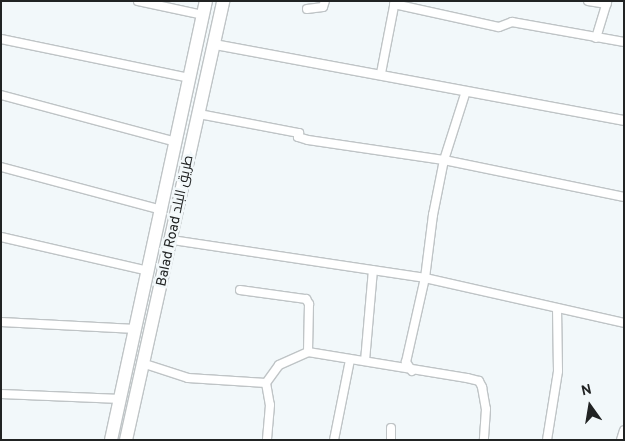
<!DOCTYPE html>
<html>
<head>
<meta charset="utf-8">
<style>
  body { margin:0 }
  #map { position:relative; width:625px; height:441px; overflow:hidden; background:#f2f8fa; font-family:Overpass,Cairo,sans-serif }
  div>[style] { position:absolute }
  .roads { filter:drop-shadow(1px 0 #bfc4c6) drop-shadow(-1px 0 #bfc4c6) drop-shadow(0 1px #bfc4c6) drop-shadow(0 -1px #bfc4c6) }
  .minor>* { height:8px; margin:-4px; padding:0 4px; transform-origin:4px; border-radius:4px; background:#fff }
  .tertiary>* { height:9px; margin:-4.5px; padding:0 4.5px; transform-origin:4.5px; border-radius:4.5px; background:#fff }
  .trunk>* { height:12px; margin:-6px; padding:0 6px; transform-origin:6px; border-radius:6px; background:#fff }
  span { translate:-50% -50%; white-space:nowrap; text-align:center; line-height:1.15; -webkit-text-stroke:5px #f2f8fa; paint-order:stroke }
  .street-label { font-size:14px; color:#212323 }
  .frame { position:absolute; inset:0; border:2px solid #212323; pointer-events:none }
  .north { position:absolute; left:565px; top:381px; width:50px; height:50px; -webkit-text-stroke:4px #f2f8fa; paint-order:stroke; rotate:347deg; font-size:14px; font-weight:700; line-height:20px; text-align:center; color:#212323 }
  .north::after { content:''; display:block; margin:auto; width:18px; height:22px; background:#212323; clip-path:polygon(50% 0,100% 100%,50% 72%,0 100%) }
</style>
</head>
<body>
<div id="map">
  <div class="roads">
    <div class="minor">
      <div style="left:138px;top:1px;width:66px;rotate:12.2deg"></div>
      <div style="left:588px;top:1px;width:19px;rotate:9deg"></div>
      <div style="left:394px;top:4px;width:107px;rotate:12.4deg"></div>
      <div style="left:499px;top:27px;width:14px;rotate:-21deg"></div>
      <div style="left:512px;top:22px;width:114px;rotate:10.1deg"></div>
      <div style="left:307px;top:9px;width:16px;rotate:-7deg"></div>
      <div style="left:323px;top:7px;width:6px;rotate:-72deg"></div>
      <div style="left:596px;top:38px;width:39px;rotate:-73deg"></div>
      <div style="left:1px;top:39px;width:192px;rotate:11.7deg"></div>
      <div style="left:381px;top:73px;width:73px;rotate:-79deg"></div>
      <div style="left:1px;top:95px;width:181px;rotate:15deg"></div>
      <div style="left:199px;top:114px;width:102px;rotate:10.8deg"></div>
      <div style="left:299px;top:133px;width:4px;rotate:104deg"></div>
      <div style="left:298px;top:137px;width:10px;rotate:17deg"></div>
      <div style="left:308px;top:140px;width:137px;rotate:8.4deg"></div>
      <div style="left:444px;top:160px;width:184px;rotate:11.6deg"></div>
      <div style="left:1px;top:167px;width:167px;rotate:15deg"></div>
      <div style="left:1px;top:237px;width:151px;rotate:13deg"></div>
      <div style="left:172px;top:240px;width:256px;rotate:8.5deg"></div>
      <div style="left:425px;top:278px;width:204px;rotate:12.7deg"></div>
      <div style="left:240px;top:290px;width:67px;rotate:7.8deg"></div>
      <div style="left:306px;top:299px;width:6px;rotate:59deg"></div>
      <div style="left:309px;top:304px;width:48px;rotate:91.2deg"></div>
      <div style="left:1px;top:322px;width:135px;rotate:3deg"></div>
      <div style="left:365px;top:361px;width:91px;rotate:-85deg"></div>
      <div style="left:145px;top:364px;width:45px;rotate:18deg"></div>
      <div style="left:188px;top:378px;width:78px;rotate:3.7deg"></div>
      <div style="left:266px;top:383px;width:22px;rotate:-54deg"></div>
      <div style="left:279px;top:365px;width:32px;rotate:-24deg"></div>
      <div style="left:308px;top:352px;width:161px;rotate:9.3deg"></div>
      <div style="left:467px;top:378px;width:12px;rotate:14deg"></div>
      <div style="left:479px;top:381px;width:7px;rotate:63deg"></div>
      <div style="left:482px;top:387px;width:22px;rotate:80deg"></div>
      <div style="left:486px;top:409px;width:31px;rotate:94deg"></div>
      <div style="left:412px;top:371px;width:11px;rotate:-124deg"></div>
      <div style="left:406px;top:362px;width:86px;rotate:-77.3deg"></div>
      <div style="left:425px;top:278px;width:64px;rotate:-82.8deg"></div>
      <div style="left:433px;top:215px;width:56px;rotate:-78.7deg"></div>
      <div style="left:444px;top:160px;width:72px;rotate:-72.3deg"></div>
      <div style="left:266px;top:383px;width:22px;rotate:80deg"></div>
      <div style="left:270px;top:405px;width:35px;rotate:95deg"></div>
      <div style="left:1px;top:394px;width:120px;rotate:2.4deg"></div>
      <div style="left:334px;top:440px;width:82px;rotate:-78.7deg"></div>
      <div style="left:391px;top:440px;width:12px;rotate:-90deg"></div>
      <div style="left:547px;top:440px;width:70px;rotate:-80.9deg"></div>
      <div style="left:558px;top:371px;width:63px;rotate:-90.9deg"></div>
      <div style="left:621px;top:440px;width:10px;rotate:-73deg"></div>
    </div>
    <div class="tertiary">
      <div style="left:214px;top:44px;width:417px;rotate:10.5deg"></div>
    </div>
    <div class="trunk">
      <div style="left:111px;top:440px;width:449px;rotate:-77.8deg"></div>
      <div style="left:126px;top:440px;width:450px;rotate:-77.5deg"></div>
    </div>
  </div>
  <div class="street-label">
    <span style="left:176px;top:221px;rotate:-78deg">Balad Road طريق البلد</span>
  </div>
  <div class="frame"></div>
  <div class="north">N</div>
</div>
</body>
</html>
